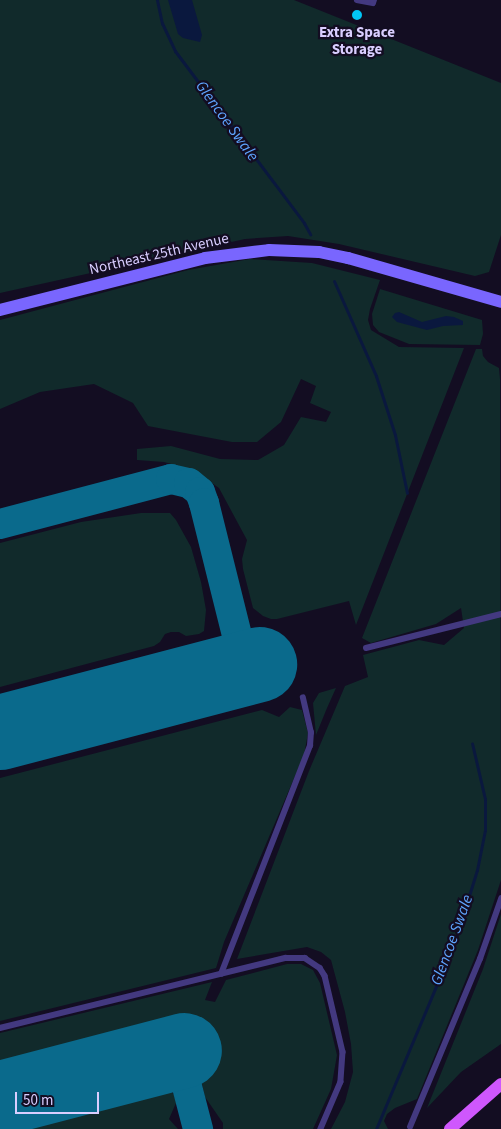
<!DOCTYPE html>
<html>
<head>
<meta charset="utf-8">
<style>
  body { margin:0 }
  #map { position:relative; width:501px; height:1129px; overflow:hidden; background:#130d22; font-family:"Source Sans 3",sans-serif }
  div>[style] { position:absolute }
  .green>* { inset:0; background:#112a2b }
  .water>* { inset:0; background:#0a183e }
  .stream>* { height:3px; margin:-1.5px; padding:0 1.5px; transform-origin:1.5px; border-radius:1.5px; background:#0a183e }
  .taxiway>* { height:30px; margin:-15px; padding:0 15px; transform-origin:15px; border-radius:15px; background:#0a6a8c }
  .runway>* { height:75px; margin:-37.5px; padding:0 37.5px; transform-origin:37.5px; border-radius:37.5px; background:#0a6a8c }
  .lane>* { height:5.5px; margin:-2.75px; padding:0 2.75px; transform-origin:2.75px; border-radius:2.75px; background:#433980 }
  .secondary>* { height:12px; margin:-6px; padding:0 6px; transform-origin:6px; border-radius:6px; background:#7966fe }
  .primary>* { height:12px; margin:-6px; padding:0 6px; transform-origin:6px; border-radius:6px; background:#cf57fd }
  .dots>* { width:14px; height:14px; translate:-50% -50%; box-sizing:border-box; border:2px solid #130d22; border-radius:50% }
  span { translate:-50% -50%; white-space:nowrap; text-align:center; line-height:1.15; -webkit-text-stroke:4.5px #130d22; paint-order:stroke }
  .poi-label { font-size:15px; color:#d9ceff; font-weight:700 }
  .street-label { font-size:15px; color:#d9ceff }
  .water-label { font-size:16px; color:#5ea4fe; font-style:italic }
  .scale { position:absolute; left:15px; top:1092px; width:84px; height:22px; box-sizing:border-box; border:2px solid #d9ceff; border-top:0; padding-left:6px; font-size:15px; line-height:18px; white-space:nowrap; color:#d9ceff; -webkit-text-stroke:4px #130d22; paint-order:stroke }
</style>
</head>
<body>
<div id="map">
  <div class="green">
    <div style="clip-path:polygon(0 0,294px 0,501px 83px,501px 235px,489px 272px,475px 276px,339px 244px,288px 236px,245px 239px,0 293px)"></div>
    <div style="clip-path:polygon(250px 259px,312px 263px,380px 280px,370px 309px,368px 320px,371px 330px,399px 347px,464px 348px,356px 625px,349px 601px,277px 619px,271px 619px,263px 616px,253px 608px,243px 569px,242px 559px,247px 540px,219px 488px,193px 470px,164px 462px,137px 460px,137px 449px,171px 446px,220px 459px,258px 460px,284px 445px,301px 417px,326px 422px,331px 412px,310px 403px,316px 386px,301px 379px,281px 422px,257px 442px,232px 442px,148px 426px,133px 403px,94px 384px,40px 392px,0 409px,0 320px,188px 270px)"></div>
    <div style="clip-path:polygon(380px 289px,482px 320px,483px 334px,480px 345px,409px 344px,379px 332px,373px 325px,372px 314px)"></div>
    <div style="clip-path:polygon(476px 349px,482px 349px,483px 356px,488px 362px,499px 368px,500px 379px,501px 880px,478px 950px,417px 1099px,395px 1108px,387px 1114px,384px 1121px,388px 1129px,331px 1129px,345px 1102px,353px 1072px,351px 1044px,345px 1012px,331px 960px,321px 952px,307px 947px,237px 959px,309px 771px,345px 686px,368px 677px,363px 655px,419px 640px,444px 645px,464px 628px,461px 608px,436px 624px,371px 643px,362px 638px)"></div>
    <div style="clip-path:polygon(141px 513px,170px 513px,176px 520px,191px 547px,201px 582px,206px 610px,204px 631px,199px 634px,186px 636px,179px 632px,171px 632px,165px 634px,160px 642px,154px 646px,0 687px,0 543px,81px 522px)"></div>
    <div style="clip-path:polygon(336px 688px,327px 708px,316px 735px,313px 703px,319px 693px)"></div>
    <div style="clip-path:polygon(290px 707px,302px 710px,308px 733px,304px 755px,224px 942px,216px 968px,0 1021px,0 778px,262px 710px,279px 717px)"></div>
    <div style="clip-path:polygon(501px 914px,501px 1044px,461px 1072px,427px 1108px,483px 969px)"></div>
    <div style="clip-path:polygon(287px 964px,301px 964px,313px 970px,320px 983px,337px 1055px,331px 1089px,313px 1129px,223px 1129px,223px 1123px,205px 1097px,188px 1026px,170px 1028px,0 1072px,0 1033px,212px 982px,205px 1000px,215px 1002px,226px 980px)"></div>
    <div style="clip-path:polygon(132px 1088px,151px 1095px,165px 1089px,174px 1094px,176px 1103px,169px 1119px,178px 1129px,0 1129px,0 1122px)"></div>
  </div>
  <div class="water">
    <div style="clip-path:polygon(168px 0,192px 0,202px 35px,200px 42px,183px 38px,178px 34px)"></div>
    <div style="clip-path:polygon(399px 312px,422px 322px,446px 316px,454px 317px,463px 321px,463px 325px,443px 326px,427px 330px,397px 322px,392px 317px,395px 313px)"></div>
  </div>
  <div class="stream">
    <div style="left:157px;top:0;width:24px;rotate:78deg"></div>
    <div style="left:162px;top:23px;width:31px;rotate:65deg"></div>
    <div style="left:175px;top:51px;width:215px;rotate:53.1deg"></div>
    <div style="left:304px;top:223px;width:13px;rotate:61deg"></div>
    <div style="left:334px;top:281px;width:104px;rotate:66.1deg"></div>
    <div style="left:376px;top:376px;width:62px;rotate:72.1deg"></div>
    <div style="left:395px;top:435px;width:59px;rotate:78.3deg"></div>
    <div style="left:376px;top:1129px;width:204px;rotate:-67.2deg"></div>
    <div style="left:455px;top:941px;width:74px;rotate:-72.8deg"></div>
    <div style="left:477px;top:870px;width:41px;rotate:-78.7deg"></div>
    <div style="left:485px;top:830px;width:31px;rotate:-90deg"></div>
    <div style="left:485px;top:799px;width:57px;rotate:-103.1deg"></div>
  </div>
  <div class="taxiway">
    <div style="left:0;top:524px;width:177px;rotate:-14.7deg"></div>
    <div style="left:171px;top:479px;width:18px;rotate:13deg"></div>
    <div style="left:189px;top:483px;width:14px;rotate:39deg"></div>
    <div style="left:200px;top:492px;width:12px;rotate:70deg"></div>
    <div style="left:204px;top:503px;width:170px;rotate:76deg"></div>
    <div style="left:178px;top:1052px;width:80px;rotate:75.4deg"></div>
  </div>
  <div class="runway">
    <div style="left:0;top:732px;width:268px;rotate:-14.7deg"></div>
    <div style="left:0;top:1098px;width:190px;rotate:-14.6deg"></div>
  </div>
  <div class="lane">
    <div style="left:357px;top:0;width:16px;rotate:11deg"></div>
    <div style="left:373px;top:3px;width:3px;rotate:-72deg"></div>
    <div style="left:366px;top:648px;width:139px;rotate:-14.1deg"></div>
    <div style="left:221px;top:974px;width:245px;rotate:-68.7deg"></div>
    <div style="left:310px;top:746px;width:13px;rotate:-86deg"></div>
    <div style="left:311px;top:733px;width:36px;rotate:-103deg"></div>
    <div style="left:0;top:1028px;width:294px;rotate:-13.8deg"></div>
    <div style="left:286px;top:958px;width:19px"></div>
    <div style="left:305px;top:958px;width:18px;rotate:34deg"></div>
    <div style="left:320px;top:968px;width:9px;rotate:58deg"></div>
    <div style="left:325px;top:976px;width:78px;rotate:76.7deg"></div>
    <div style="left:343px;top:1052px;width:30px;rotate:94deg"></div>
    <div style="left:341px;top:1082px;width:51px;rotate:113.1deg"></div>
    <div style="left:410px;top:1127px;width:182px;rotate:-67.4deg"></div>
    <div style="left:480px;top:959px;width:64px;rotate:-70.7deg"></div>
  </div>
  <div class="secondary">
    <div style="left:0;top:310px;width:211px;rotate:-14.2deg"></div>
    <div style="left:205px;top:258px;width:64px;rotate:-7.1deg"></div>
    <div style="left:269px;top:250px;width:50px;rotate:2.3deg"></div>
    <div style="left:319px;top:252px;width:30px;rotate:12deg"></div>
    <div style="left:348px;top:258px;width:159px;rotate:16deg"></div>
  </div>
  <div class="primary">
    <div style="left:450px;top:1129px;width:68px;rotate:-41.4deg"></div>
  </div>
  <div class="dots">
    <div style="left:357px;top:15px;background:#02c6f7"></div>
  </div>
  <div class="poi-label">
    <span style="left:357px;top:41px">Extra Space<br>Storage</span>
  </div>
  <div class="street-label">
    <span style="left:159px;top:254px;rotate:-13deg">Northeast 25th Avenue</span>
  </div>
  <div class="water-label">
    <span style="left:227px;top:121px;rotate:54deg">Glencoe Swale</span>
    <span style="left:452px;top:940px;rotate:-70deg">Glencoe Swale</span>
  </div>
  <div class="scale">50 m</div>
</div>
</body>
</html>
